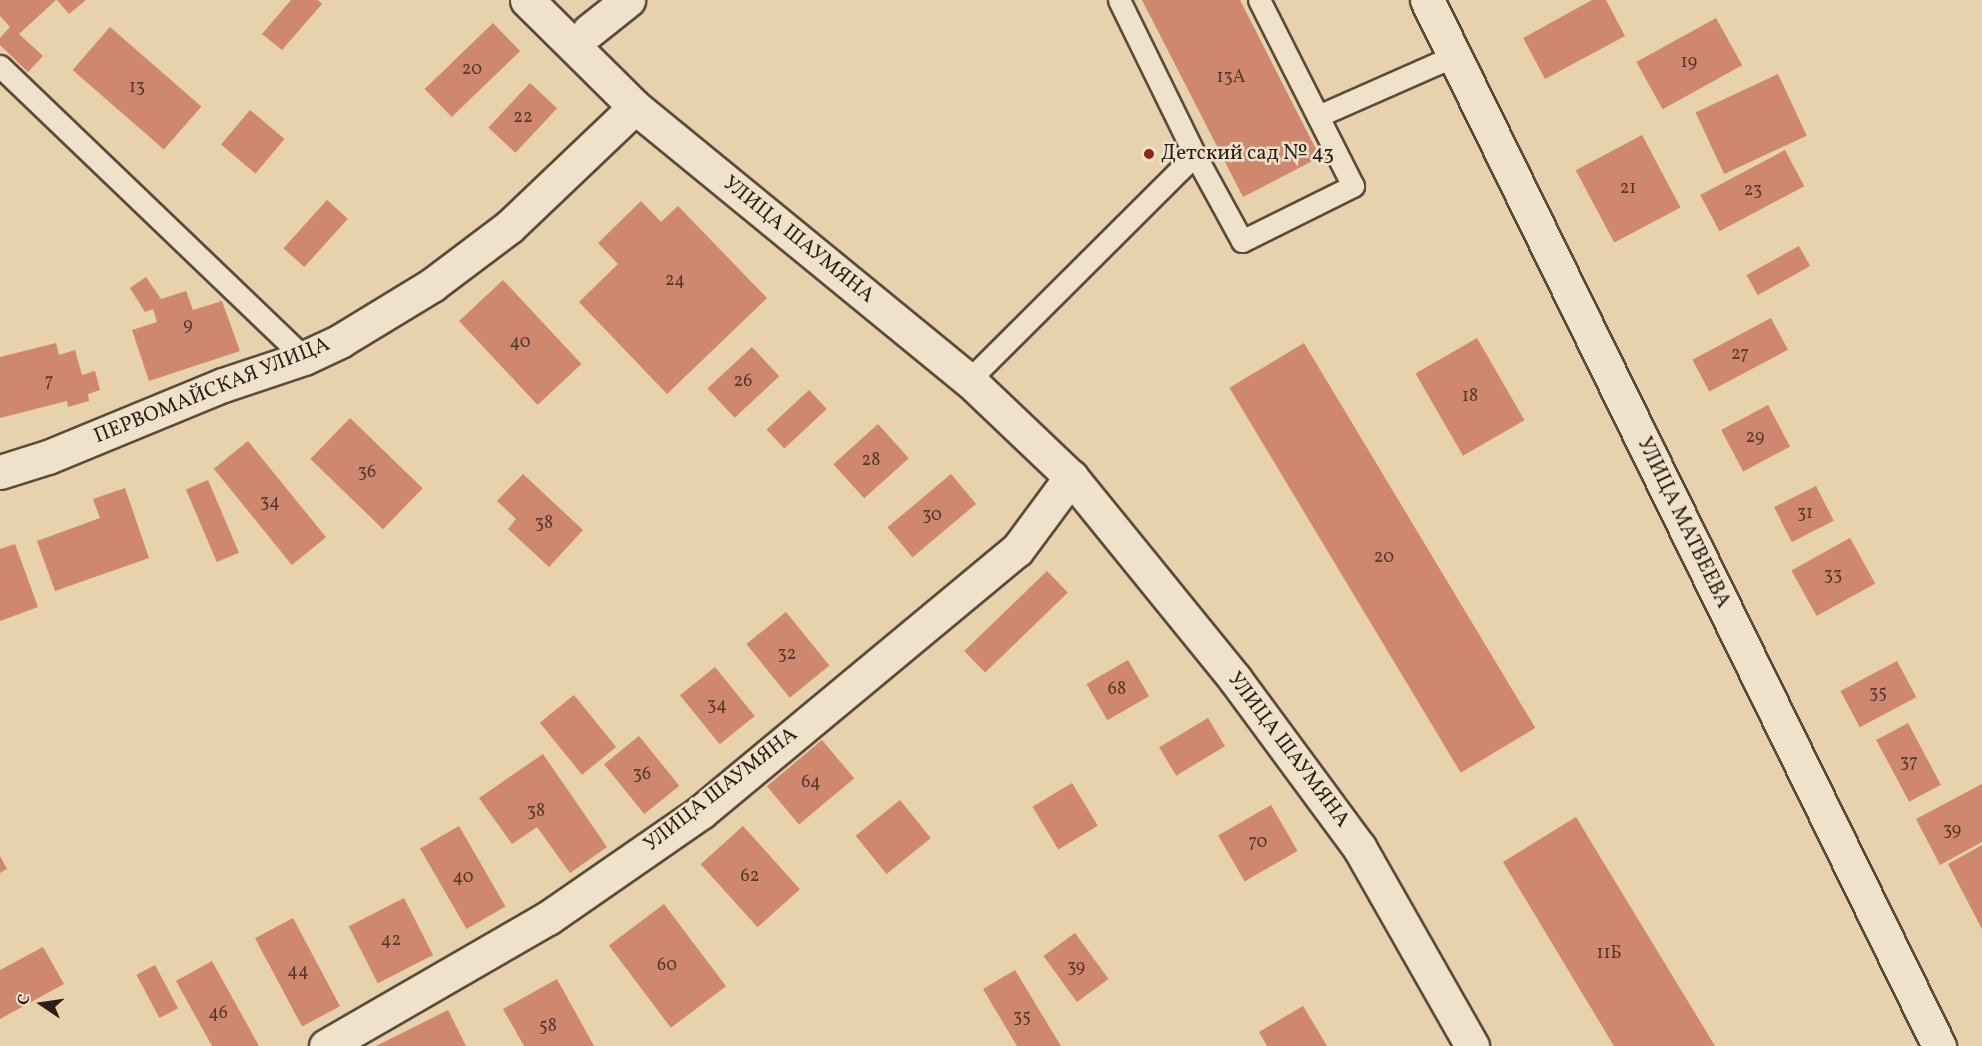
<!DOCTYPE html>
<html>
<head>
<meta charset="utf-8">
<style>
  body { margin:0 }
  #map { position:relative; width:1982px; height:1046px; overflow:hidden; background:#e8d1ad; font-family:Vollkorn,serif }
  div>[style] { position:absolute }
  .building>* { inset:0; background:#cf876f; transform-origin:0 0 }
  .roads { filter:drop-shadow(2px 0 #5a4b3c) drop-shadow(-2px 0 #5a4b3c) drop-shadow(0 2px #5a4b3c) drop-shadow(0 -2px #5a4b3c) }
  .service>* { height:21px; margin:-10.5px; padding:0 10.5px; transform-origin:10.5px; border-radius:10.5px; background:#f0e1ca }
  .minor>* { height:33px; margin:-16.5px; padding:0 16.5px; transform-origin:16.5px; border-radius:16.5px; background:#f0e1ca }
  .secondary>* { height:33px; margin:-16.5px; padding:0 16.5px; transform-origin:16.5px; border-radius:16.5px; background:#f0e1ca }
  .dots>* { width:16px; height:16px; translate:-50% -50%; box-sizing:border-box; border:3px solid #f0e1ca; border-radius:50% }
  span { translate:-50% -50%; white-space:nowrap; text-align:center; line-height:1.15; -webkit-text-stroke:5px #f0e1ca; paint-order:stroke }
  .number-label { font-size:18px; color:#53382c }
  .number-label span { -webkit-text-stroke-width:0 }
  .poi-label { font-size:21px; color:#2a1e16 }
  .left { translate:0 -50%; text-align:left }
  .street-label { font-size:21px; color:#2a1e16 }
  .north { position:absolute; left:12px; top:974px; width:60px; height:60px; -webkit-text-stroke:4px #f0e1ca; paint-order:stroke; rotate:283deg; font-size:16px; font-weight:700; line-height:24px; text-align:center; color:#2a1e16 }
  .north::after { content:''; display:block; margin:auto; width:21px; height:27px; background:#2a1e16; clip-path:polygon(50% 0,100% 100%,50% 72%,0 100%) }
</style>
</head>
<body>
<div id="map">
  <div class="building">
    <div style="clip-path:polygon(0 0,56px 0,19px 34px,43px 56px,28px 72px,0 45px,0 38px,10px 27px,0 16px)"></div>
    <div style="clip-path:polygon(57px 0,86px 0,69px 14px)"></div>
    <div style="clip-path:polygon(291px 0,318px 0,322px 4px,282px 50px,262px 34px)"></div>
    <div style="clip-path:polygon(1142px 0,1240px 0,1320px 157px,1243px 197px)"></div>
    <div style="clip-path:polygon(1592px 0,1606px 0,1625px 36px,1545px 79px,1523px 38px)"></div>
    <div style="left:1716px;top:18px;width:54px;height:91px;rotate:61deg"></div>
    <div style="left:493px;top:23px;width:39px;height:95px;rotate:46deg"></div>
    <div style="left:110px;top:27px;width:121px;height:57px;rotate:41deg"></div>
    <div style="left:1778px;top:74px;width:68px;height:91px;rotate:65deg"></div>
    <div style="left:530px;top:83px;width:37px;height:61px;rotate:43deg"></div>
    <div style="left:250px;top:110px;width:45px;height:45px;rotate:40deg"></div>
    <div style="left:1642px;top:135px;width:82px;height:75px;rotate:62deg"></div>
    <div style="left:1785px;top:150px;width:41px;height:96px;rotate:62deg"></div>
    <div style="left:327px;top:200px;width:28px;height:65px;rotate:42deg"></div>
    <div style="clip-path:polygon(641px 201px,661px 222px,678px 206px,767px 298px,667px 394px,579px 302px,618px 264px,598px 243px)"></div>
    <div style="left:1799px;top:246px;width:23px;height:60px;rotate:61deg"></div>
    <div style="clip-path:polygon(146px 277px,161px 299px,186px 291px,193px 310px,222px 301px,240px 351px,149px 381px,132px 330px,157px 322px,153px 309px,145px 312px,130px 288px)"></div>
    <div style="left:503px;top:280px;width:115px;height:60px;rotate:47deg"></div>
    <div style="left:1771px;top:318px;width:36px;height:89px;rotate:62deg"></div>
    <div style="left:1477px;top:338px;width:95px;height:71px;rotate:60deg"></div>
    <div style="clip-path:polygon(56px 343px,59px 355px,75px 350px,82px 375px,95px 371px,100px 390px,88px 394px,89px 401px,68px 407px,67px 401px,0 418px,0 357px)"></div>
    <div style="left:1304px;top:343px;width:449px;height:87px;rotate:59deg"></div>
    <div style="left:752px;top:347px;width:40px;height:61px;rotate:47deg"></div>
    <div style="left:809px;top:390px;width:26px;height:58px;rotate:47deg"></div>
    <div style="left:1768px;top:405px;width:47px;height:53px;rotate:62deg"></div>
    <div style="left:350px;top:418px;width:101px;height:57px;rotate:44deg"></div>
    <div style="left:878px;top:424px;width:46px;height:60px;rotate:48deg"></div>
    <div style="left:248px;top:441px;width:124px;height:44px;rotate:51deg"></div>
    <div style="clip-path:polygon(523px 474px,583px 530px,549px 567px,508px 529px,516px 519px,497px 501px)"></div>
    <div style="left:951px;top:474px;width:39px;height:83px;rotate:50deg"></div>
    <div style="left:208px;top:480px;width:79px;height:24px;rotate:67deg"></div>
    <div style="left:1816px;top:486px;width:39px;height:47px;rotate:63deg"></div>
    <div style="clip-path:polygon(125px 488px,149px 558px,55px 591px,37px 541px,100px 518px,93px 499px)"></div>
    <div style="left:1850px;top:538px;width:52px;height:67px;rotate:61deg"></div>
    <div style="clip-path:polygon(15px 544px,38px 607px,0 621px,0 549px)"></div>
    <div style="left:1047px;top:571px;width:30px;height:115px;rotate:46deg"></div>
    <div style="left:786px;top:612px;width:69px;height:51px;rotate:51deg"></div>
    <div style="left:1128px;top:660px;width:42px;height:48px;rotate:60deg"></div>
    <div style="left:1897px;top:661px;width:41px;height:64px;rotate:62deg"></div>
    <div style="left:715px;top:667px;width:63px;height:45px;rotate:51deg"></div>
    <div style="left:574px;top:695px;width:67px;height:44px;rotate:51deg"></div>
    <div style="left:1208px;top:718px;width:33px;height:57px;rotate:59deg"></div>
    <div style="left:1908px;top:723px;width:70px;height:36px;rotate:62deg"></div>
    <div style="left:639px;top:736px;width:64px;height:45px;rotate:51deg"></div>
    <div style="left:822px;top:740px;width:50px;height:72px;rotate:50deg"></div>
    <div style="clip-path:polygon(543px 754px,607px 847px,570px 873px,537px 827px,512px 844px,479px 798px)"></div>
    <div style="left:1072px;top:783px;width:50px;height:46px;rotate:59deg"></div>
    <div style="clip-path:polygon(1982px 784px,1982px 842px,1940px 865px,1916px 819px)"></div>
    <div style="left:900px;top:800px;width:49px;height:57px;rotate:51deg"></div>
    <div style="left:1271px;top:805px;width:53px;height:61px;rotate:60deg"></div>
    <div style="clip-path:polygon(1576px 817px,1715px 1046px,1614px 1046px,1503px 862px)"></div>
    <div style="left:459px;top:826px;width:93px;height:45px;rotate:60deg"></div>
    <div style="left:743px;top:826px;width:85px;height:57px;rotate:48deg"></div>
    <div style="clip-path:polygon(1982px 845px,1982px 929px,1948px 864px)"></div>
    <div style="clip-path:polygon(0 856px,7px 869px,0 873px)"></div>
    <div style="left:404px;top:898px;width:64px;height:62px;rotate:63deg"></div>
    <div style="left:664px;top:904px;width:103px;height:69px;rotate:53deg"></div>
    <div style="left:293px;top:918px;width:100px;height:43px;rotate:62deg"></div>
    <div style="left:1075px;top:933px;width:57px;height:39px;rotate:54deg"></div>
    <div style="clip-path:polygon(43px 947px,64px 984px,0 1019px,0 970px)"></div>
    <div style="clip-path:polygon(212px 961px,259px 1046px,212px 1046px,176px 981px)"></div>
    <div style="left:155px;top:965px;width:49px;height:21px;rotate:62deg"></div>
    <div style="clip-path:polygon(1015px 970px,1061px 1046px,1017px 1046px,983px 989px)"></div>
    <div style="clip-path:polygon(557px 979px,594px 1046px,524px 1046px,503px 1009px)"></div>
    <div style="clip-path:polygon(1303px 1006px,1327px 1046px,1267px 1046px,1259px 1032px)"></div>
    <div style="clip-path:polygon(448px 1010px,466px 1046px,376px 1046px)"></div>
  </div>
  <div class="roads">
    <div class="service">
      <div style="left:1119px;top:0;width:173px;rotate:63.9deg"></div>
      <div style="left:1195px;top:155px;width:98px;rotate:61.3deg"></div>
      <div style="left:1242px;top:241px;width:124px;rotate:-26.4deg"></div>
      <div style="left:1353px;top:186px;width:208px;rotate:-116.8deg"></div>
      <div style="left:0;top:66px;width:422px;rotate:43.8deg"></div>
      <div style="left:1318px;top:116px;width:149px;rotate:-23.8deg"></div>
      <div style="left:969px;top:380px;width:319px;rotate:-44.9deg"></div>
    </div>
    <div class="minor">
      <div style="left:1427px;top:0;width:1165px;rotate:63.92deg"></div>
      <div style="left:589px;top:31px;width:50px;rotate:-38.5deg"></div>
      <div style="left:0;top:472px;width:50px;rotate:-17.4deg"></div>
      <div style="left:48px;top:457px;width:189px;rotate:-22.4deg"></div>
      <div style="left:223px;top:385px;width:85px;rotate:-18.4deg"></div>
      <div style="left:304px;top:358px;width:40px;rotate:-25deg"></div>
      <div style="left:340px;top:341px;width:108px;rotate:-31.3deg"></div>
      <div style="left:432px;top:285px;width:96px;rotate:-37deg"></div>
      <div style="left:509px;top:227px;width:174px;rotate:-43.6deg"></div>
      <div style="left:326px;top:1046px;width:256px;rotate:-30deg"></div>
      <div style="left:548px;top:918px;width:186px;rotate:-34.7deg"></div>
      <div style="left:701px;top:812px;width:410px;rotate:-39.7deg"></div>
      <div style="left:1017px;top:550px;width:91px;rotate:-53.5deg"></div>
    </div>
    <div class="secondary">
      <div style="left:527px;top:0;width:152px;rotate:44.7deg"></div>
      <div style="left:635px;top:107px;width:431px;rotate:39.3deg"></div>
      <div style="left:969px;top:380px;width:141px;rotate:43.6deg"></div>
      <div style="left:1071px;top:477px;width:260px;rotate:50.9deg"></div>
      <div style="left:1235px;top:679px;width:209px;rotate:53.6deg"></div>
      <div style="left:1359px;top:847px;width:229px;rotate:60.4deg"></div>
    </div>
  </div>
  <div class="dots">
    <div style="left:1149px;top:154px;background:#8f2418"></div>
  </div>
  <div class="number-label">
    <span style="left:1689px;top:63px">19</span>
    <span style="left:472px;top:70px">20</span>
    <span style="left:1231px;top:78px">13А</span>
    <span style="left:137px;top:88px">13</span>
    <span style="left:523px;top:118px">22</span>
    <span style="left:1628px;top:189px">21</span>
    <span style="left:1753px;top:191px">23</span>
    <span style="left:675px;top:281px">24</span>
    <span style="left:188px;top:326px">9</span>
    <span style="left:520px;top:343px">40</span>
    <span style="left:1740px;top:355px">27</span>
    <span style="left:49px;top:382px">7</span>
    <span style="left:743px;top:382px">26</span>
    <span style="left:1470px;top:397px">18</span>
    <span style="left:1755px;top:438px">29</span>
    <span style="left:871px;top:461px">28</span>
    <span style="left:367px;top:473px">36</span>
    <span style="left:270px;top:503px">34</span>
    <span style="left:1805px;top:514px">31</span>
    <span style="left:932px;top:516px">30</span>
    <span style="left:544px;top:524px">38</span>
    <span style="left:1384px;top:558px">20</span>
    <span style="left:1833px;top:576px">33</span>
    <span style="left:787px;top:655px">32</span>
    <span style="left:1117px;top:690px">68</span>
    <span style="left:1878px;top:694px">35</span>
    <span style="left:717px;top:706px">34</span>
    <span style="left:1909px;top:763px">37</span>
    <span style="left:642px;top:775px">36</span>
    <span style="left:811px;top:783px">64</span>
    <span style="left:536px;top:812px">38</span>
    <span style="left:1952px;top:831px">39</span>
    <span style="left:1258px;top:843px">70</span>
    <span style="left:750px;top:877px">62</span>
    <span style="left:463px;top:878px">40</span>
    <span style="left:391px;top:941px">42</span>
    <span style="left:1609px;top:954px">11Б</span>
    <span style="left:667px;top:966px">60</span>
    <span style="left:1076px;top:968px">39</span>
    <span style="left:298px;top:972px">44</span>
    <span style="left:218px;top:1014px">46</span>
    <span style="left:1022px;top:1018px">35</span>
    <span style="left:548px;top:1027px">58</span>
  </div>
  <div class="poi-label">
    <span class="left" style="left:1161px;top:154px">Детский сад № 43</span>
  </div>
  <div class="street-label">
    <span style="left:798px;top:240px;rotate:39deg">УЛИЦА ШАУМЯНА</span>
    <span style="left:212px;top:391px;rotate:-22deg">ПЕРВОМАЙСКАЯ УЛИЦА</span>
    <span style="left:1683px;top:523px;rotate:64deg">УЛИЦА МАТВЕЕВА</span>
    <span style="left:1288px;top:750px;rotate:53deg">УЛИЦА ШАУМЯНА</span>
    <span style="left:721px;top:790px;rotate:-38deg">УЛИЦА ШАУМЯНА</span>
  </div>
  <div class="north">С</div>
</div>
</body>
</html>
